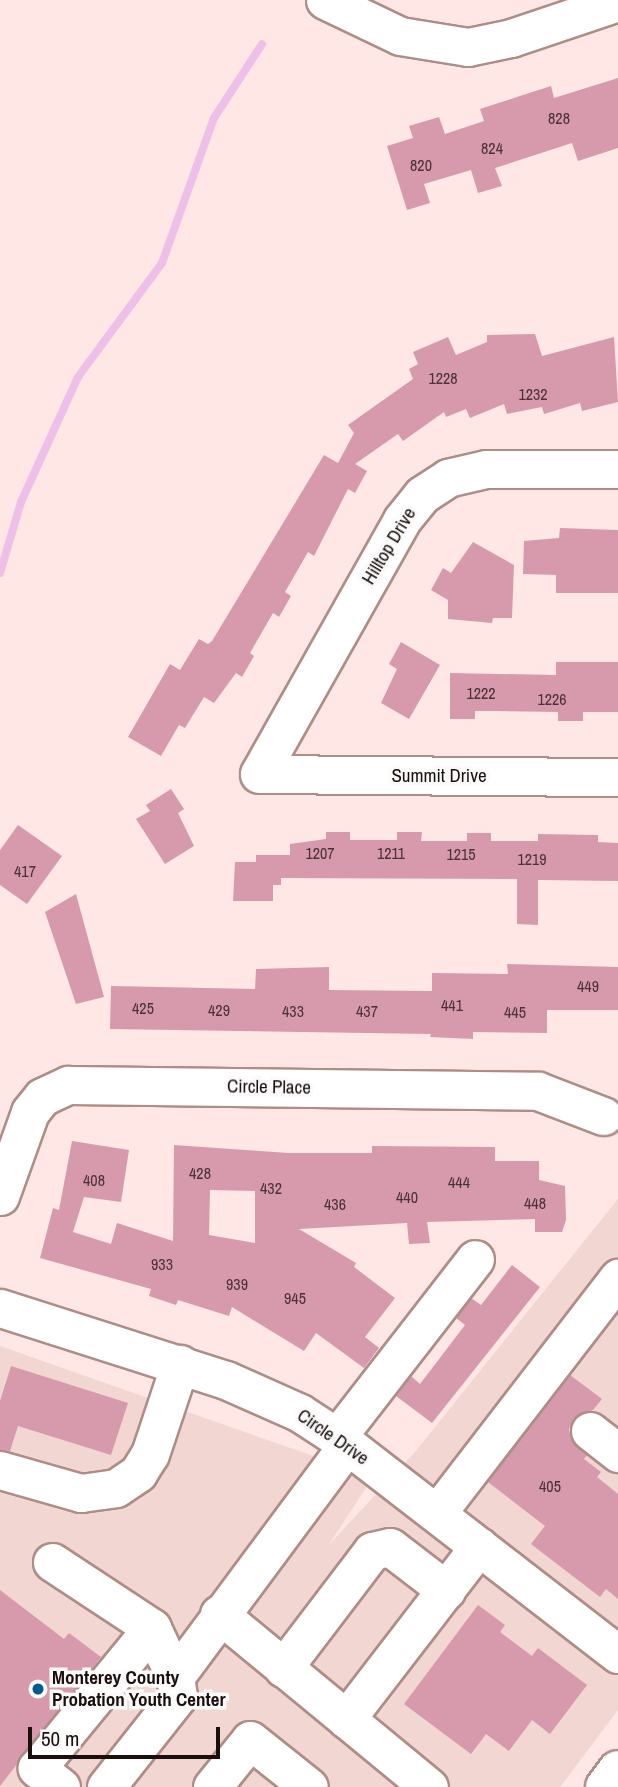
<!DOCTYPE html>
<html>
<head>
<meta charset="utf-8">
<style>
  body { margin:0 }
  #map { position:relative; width:618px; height:1787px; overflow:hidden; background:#fee7e4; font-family:"Archivo Narrow",sans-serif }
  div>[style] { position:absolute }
  .built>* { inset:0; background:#f1d6d1 }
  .stream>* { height:8px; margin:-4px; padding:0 4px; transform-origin:4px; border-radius:4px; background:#eebfe8 }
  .building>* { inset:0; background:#d79aac }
  .roads { filter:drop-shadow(2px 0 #af8d87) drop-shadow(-2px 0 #af8d87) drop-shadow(0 2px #af8d87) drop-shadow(0 -2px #af8d87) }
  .minor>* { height:37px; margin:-18.5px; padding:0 18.5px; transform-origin:18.5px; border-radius:18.5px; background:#fff }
  .major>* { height:38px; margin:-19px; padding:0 19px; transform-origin:19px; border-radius:19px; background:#fff }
  .dots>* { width:19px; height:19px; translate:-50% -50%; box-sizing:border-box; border:4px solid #fafafa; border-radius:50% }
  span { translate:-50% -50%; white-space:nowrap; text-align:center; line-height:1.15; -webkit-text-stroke:7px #fafafa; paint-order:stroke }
  .number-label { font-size:16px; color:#4a3235 }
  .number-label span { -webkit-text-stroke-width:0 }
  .street-label { font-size:19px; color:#1b0f0d }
  .poi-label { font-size:19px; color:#1b0f0d; font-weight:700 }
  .left { translate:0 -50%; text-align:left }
  .scale { position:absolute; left:28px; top:1727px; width:192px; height:32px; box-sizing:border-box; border:4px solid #1b0f0d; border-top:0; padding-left:9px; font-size:21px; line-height:24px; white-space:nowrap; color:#1b0f0d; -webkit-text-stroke:5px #fafafa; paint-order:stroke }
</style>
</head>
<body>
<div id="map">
  <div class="built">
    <div style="clip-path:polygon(618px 1199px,618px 1710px,560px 1787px,0 1787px,0 1346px,373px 1477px,328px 1546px,415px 1452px)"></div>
  </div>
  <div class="stream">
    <div style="left:0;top:573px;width:74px;rotate:-73.5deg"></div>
    <div style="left:21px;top:502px;width:137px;rotate:-65.5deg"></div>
    <div style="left:78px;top:377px;width:142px;rotate:-53.6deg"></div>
    <div style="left:162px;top:263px;width:154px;rotate:-70.3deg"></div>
    <div style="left:214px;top:118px;width:88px;rotate:-57deg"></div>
  </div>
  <div class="building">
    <div style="clip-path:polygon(618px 78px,618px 148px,578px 161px,572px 143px,495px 168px,502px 186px,478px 193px,471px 170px,424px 184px,430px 203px,407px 210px,387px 146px,413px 138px,409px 126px,439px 117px,445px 134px,484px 121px,480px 109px,520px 96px,551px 86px,554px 98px)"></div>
    <div style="clip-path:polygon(535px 334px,542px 356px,614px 337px,618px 402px,582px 411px,580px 403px,544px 414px,542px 407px,507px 414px,504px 404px,470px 418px,466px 409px,446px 417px,444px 412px,403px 441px,398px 434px,355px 464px,367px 471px,355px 493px,348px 489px,314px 556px,308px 552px,285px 592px,291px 596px,279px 617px,273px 613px,250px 653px,254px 656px,242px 677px,236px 673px,214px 703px,204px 697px,185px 728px,179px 725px,161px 756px,128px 737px,170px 664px,180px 670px,199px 639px,208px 644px,212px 641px,324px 455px,338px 463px,354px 433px,348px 425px,413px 379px,409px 369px,418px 364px,413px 352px,448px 337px,456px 355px,487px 342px,487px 335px)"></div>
    <div style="clip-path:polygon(560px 528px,618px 530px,618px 593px,556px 593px,556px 575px,523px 574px,524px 541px,559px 538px)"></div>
    <div style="clip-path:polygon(473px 542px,514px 565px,512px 618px,493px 618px,492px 623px,448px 619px,448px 600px,431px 590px,443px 568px,451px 573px)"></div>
    <div style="clip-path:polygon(401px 642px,440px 665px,409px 719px,381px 703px,397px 669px,389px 664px)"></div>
    <div style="clip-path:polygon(556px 662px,618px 662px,618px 712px,583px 712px,583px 721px,558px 721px,558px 712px,497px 711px,475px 711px,475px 719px,450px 719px,450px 673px,556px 675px)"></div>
    <div style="clip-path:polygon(171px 789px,184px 809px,178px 813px,194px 846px,165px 864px,136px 819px,150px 811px,146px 805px)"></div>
    <div style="clip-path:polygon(18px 825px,62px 856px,27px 904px,0 885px,0 850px)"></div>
    <div style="clip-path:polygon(326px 832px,350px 832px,350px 840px,397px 840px,397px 832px,422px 832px,421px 841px,467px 841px,467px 833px,491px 833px,491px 841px,538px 841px,538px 834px,598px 835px,598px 842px,618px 843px,618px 881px,538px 880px,538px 925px,517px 924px,517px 879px,281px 878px,281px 885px,273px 885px,273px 901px,233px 901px,235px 862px,256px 862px,256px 855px,290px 855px,290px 844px,326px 839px)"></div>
    <div style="clip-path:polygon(76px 894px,104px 997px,76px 1004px,45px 912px)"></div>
    <div style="clip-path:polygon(507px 964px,618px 967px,618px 1010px,547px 1010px,547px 1033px,473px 1032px,473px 1039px,430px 1037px,431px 1034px,110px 1029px,111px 986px,255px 989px,256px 969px,329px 967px,329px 990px,432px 991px,432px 973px,508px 974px)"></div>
    <div style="clip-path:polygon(evenodd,72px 1141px,129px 1150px,121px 1202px,84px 1197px,73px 1232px,111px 1244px,117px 1223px,173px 1241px,174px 1145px,288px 1153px,372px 1153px,372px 1146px,495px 1147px,495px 1161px,539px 1161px,539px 1180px,565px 1186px,566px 1220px,562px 1232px,535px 1232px,535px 1219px,427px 1222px,430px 1243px,409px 1244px,407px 1223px,299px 1229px,356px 1263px,354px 1267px,395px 1298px,365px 1337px,379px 1348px,364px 1368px,316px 1333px,304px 1351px,232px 1307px,229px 1316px,178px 1300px,176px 1305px,149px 1296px,151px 1289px,40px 1258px,53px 1208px,59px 1210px,72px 1141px,210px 1190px,255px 1191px,255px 1243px,209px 1235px,210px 1190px)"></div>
    <div style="clip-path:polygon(512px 1265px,540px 1287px,432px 1423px,396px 1396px,411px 1376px,420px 1384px,465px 1325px,456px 1318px,471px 1298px,481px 1305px)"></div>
    <div style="clip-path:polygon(11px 1366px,128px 1403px,111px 1455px,18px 1426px,10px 1451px,0 1450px,0 1401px)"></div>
    <div style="clip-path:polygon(570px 1375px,602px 1399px,593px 1410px,574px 1418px,569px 1429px,571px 1439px,587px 1455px,584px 1459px,601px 1472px,597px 1477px,618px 1494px,618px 1599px,606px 1589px,600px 1597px,531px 1544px,545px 1526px,488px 1482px)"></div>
    <div style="clip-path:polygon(0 1590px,64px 1639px,69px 1633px,101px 1657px,0 1786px)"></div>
    <div style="clip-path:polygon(478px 1605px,505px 1625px,500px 1632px,532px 1656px,538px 1648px,587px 1685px,550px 1734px,532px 1720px,509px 1751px,486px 1734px,471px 1754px,404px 1704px)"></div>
  </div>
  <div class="roads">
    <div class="minor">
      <div style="left:325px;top:0;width:83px;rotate:25.6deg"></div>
      <div style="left:400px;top:36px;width:69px;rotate:9.2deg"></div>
      <div style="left:468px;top:47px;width:44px;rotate:-11.8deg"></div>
      <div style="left:511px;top:38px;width:113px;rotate:-18.6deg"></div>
      <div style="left:618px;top:469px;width:132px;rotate:180deg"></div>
      <div style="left:486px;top:469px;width:39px;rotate:167deg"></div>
      <div style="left:448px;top:478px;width:31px;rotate:147deg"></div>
      <div style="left:422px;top:495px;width:32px;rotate:129deg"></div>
      <div style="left:402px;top:520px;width:291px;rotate:119.4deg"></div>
      <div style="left:259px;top:774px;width:359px;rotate:0.5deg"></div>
      <div style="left:0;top:1196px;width:89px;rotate:-70.3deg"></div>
      <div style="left:30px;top:1112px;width:19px;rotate:-51deg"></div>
      <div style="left:42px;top:1097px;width:29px;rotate:-25deg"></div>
      <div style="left:68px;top:1085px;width:470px;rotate:0.7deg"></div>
      <div style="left:538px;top:1091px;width:70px;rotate:21deg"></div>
      <div style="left:0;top:1308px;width:237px;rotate:17.7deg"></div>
      <div style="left:226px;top:1380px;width:81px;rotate:24deg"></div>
      <div style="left:300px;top:1413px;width:44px;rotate:33deg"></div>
      <div style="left:337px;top:1437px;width:355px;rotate:37.7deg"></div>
      <div style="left:590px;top:1431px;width:36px;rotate:38deg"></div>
      <div style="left:337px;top:1437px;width:225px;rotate:-52.2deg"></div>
      <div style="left:0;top:1470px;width:84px;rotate:15.9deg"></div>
      <div style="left:81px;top:1493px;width:35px;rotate:-8deg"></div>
      <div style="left:116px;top:1488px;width:27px;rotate:-34deg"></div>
      <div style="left:138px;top:1473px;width:22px;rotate:-58deg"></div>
      <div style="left:150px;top:1454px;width:95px;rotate:-71.6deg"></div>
      <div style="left:437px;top:1513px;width:297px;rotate:-52.4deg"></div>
      <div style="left:52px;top:1562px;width:120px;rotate:33.4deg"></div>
      <div style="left:152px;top:1628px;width:54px;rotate:64.9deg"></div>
      <div style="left:175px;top:1677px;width:19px;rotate:81deg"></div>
      <div style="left:178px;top:1696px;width:116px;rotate:128.4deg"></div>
      <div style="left:219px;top:1614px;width:272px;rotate:39.5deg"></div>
      <div style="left:283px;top:1668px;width:147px;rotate:-52.7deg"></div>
      <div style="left:372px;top:1551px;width:18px;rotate:-13deg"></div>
      <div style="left:390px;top:1547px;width:71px;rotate:37.5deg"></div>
      <div style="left:175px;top:1677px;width:289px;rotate:-53.4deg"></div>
      <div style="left:346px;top:1719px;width:218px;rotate:-52.4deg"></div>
      <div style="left:61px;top:1787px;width:31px;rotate:-142deg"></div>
      <div style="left:37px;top:1768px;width:181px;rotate:-50.6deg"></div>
      <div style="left:212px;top:1787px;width:60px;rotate:-51deg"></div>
      <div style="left:250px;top:1740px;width:75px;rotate:38.5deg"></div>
    </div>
    <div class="major">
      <div style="left:605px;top:1787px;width:21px;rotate:-53deg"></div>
    </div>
  </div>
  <div class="dots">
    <div style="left:38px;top:1689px;background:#025b8d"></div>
  </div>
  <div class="number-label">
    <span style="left:559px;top:118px">828</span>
    <span style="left:492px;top:148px">824</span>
    <span style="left:421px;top:165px">820</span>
    <span style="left:443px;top:378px">1228</span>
    <span style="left:533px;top:394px">1232</span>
    <span style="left:481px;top:693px">1222</span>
    <span style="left:552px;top:699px">1226</span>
    <span style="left:320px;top:853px">1207</span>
    <span style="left:391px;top:853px">1211</span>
    <span style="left:461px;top:854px">1215</span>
    <span style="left:532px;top:859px">1219</span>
    <span style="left:25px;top:871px">417</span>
    <span style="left:588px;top:986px">449</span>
    <span style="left:452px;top:1005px">441</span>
    <span style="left:143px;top:1008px">425</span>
    <span style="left:219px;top:1010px">429</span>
    <span style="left:293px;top:1011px">433</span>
    <span style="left:367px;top:1011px">437</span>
    <span style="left:515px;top:1012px">445</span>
    <span style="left:200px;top:1173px">428</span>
    <span style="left:94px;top:1180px">408</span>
    <span style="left:459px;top:1182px">444</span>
    <span style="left:271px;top:1188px">432</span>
    <span style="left:407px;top:1197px">440</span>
    <span style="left:535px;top:1203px">448</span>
    <span style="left:335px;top:1204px">436</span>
    <span style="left:162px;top:1264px">933</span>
    <span style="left:237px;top:1284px">939</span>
    <span style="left:295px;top:1298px">945</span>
    <span style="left:550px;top:1486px">405</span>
  </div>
  <div class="street-label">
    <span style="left:389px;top:546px;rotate:-59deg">Hilltop Drive</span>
    <span style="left:439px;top:776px">Summit Drive</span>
    <span style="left:269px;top:1087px;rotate:1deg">Circle Place</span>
    <span style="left:333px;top:1437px;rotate:35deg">Circle Drive</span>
  </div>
  <div class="poi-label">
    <span class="left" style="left:52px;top:1689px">Monterey County<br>Probation Youth Center</span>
  </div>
  <div class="scale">50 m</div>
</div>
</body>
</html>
